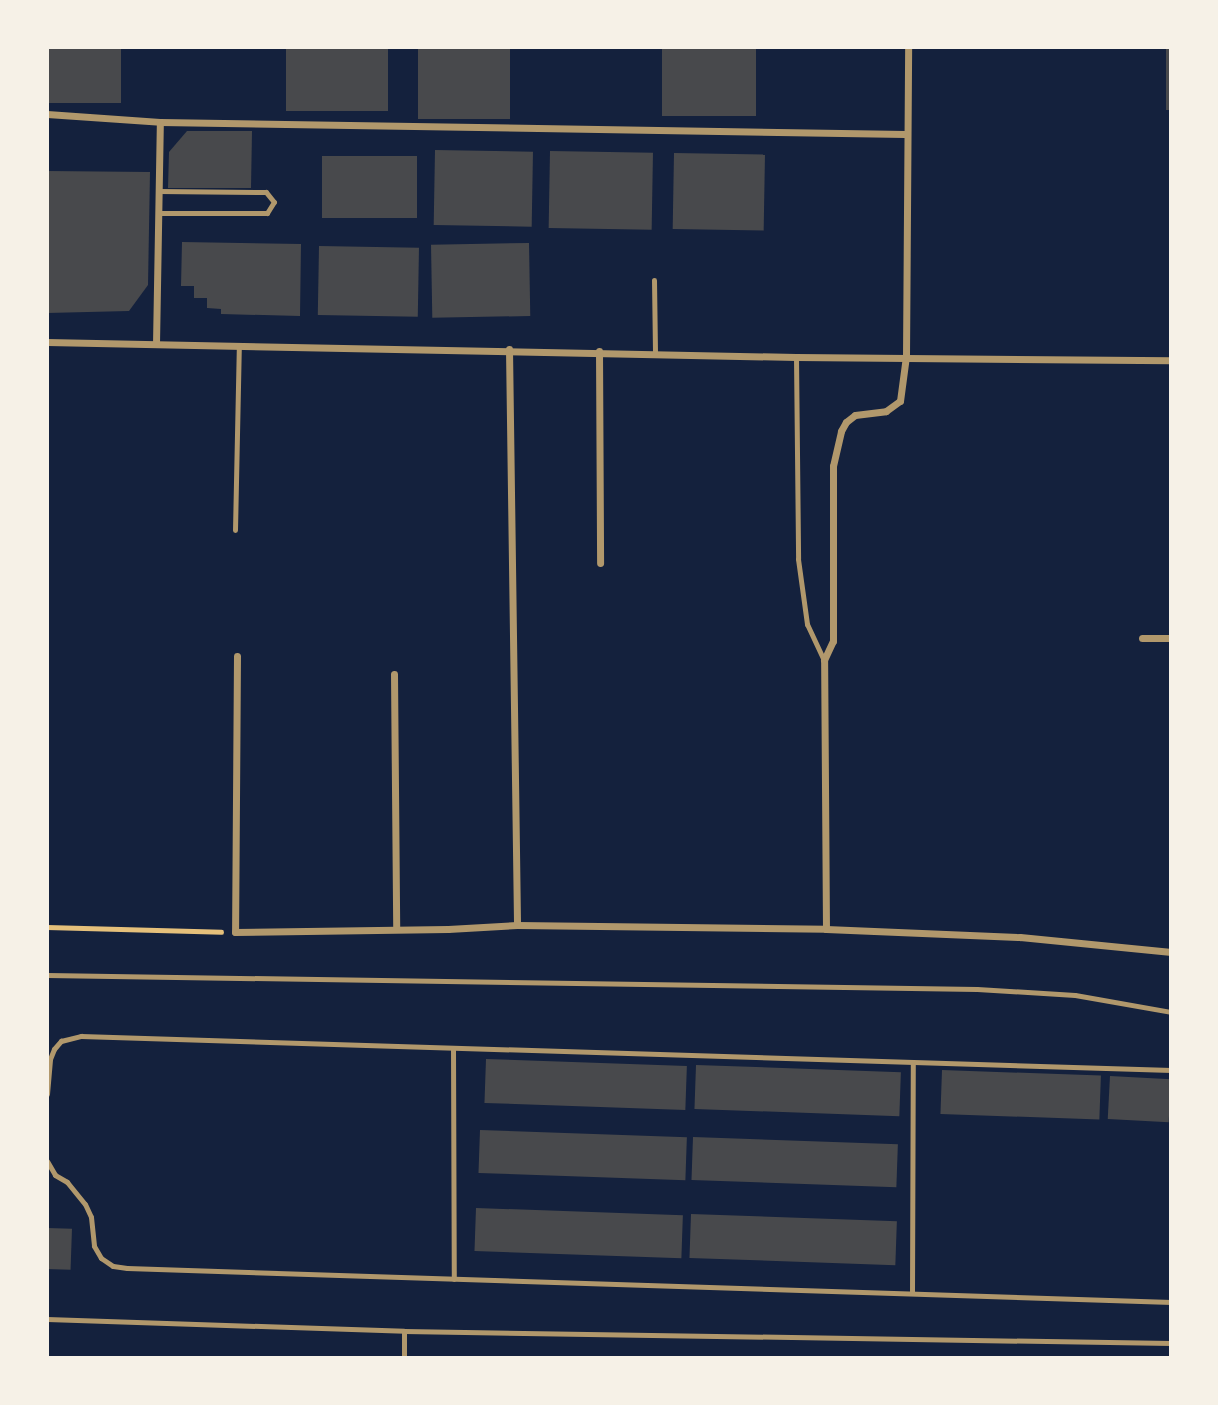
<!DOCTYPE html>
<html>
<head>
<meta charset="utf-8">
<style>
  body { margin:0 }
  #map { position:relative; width:1218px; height:1405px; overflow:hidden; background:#14213d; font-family:Helvetica,sans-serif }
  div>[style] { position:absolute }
  .building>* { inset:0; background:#48494c; transform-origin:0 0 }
  .path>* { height:4.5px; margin:-2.25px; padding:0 2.25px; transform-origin:2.25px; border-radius:2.25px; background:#e5c07b }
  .service>* { height:5px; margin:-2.5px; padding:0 2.5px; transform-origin:2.5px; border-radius:2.5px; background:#b1986c }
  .minor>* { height:7px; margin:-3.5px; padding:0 3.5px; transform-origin:3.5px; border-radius:3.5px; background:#b1986c }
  span { translate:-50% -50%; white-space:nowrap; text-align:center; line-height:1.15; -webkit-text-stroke:5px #f6f1e7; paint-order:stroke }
  .frame { position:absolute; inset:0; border:49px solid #f6f1e7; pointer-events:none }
</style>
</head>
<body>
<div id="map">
  <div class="building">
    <div style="left:47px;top:47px;width:74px;height:56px"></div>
    <div style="left:286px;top:47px;width:102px;height:64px"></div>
    <div style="left:418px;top:47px;width:92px;height:72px"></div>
    <div style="left:662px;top:47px;width:94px;height:69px"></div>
    <div style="left:1166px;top:47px;width:5px;height:63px"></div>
    <div style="clip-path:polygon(187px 131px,252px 131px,251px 188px,168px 188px,169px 152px)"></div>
    <div style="left:435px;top:150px;width:98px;height:75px;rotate:1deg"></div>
    <div style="left:550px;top:151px;width:103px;height:77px;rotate:1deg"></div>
    <div style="left:674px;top:153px;width:91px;height:76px;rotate:1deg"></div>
    <div style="left:322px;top:156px;width:95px;height:62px"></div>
    <div style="clip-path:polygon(47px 171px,150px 172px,148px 285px,129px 311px,47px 313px)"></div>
    <div style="clip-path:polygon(182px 242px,301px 244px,300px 316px,221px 314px,221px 309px,207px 308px,207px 298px,194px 298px,194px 286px,181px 286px)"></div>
    <div style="left:529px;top:243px;width:73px;height:98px;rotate:89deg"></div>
    <div style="left:319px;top:246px;width:100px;height:69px;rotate:1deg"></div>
    <div style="left:486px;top:1059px;width:201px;height:44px;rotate:2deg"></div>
    <div style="left:696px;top:1065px;width:205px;height:44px;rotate:2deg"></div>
    <div style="left:942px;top:1070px;width:159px;height:44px;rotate:2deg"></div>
    <div style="left:1110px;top:1076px;width:61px;height:43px;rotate:3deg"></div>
    <div style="left:480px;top:1130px;width:207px;height:43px;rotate:2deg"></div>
    <div style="left:693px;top:1137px;width:205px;height:43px;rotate:2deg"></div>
    <div style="left:476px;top:1208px;width:207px;height:43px;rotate:2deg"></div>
    <div style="left:691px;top:1214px;width:206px;height:44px;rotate:2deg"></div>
    <div style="left:47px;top:1228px;width:25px;height:41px;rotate:2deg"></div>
  </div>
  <div class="path">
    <div style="left:47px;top:927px;width:174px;rotate:1.6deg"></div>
  </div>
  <div class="service">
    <div style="left:158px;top:213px;width:109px"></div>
    <div style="left:267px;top:213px;width:13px;rotate:-58deg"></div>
    <div style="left:274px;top:202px;width:13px;rotate:-129deg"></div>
    <div style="left:266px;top:192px;width:108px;rotate:-179.5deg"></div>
    <div style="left:654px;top:280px;width:73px;rotate:89.2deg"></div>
    <div style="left:796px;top:357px;width:202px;rotate:89.4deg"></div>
    <div style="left:798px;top:559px;width:66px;rotate:82.1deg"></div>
    <div style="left:807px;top:624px;width:40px;rotate:65deg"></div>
    <div style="left:235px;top:530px;width:185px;rotate:-88.8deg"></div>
    <div style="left:47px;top:975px;width:930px;rotate:0.86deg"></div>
    <div style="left:977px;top:989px;width:98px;rotate:3.5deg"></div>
    <div style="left:1075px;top:995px;width:97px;rotate:10deg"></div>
    <div style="left:453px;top:1048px;width:231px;rotate:89.8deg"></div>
    <div style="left:47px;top:1094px;width:35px;rotate:-85deg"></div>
    <div style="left:50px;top:1059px;width:11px;rotate:-68deg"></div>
    <div style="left:54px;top:1049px;width:11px;rotate:-49deg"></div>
    <div style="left:61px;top:1041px;width:21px;rotate:-14deg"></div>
    <div style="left:81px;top:1036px;width:1091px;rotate:1.79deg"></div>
    <div style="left:47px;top:1161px;width:16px;rotate:60deg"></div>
    <div style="left:55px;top:1175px;width:14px;rotate:30deg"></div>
    <div style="left:67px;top:1182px;width:28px;rotate:51deg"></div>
    <div style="left:85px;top:1204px;width:14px;rotate:65deg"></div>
    <div style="left:91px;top:1217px;width:29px;rotate:84deg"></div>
    <div style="left:94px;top:1246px;width:14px;rotate:60deg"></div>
    <div style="left:101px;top:1258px;width:14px;rotate:34deg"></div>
    <div style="left:113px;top:1266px;width:14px;rotate:8deg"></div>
    <div style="left:127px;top:1268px;width:1045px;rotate:1.87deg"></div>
    <div style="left:912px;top:1293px;width:231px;rotate:-89.8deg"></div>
    <div style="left:47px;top:1319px;width:357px;rotate:1.9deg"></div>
    <div style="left:404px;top:1331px;width:767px;rotate:0.9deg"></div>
    <div style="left:404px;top:1358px;width:27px;rotate:-90deg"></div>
  </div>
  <div class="minor">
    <div style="left:47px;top:114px;width:113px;rotate:4deg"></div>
    <div style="left:160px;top:122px;width:745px;rotate:0.92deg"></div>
    <div style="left:47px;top:342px;width:749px;rotate:1.15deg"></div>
    <div style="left:796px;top:357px;width:375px;rotate:0.5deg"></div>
    <div style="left:156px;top:344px;width:222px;rotate:-89deg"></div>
    <div style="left:509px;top:349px;width:576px;rotate:89.2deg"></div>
    <div style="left:599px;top:351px;width:212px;rotate:89.7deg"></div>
    <div style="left:1142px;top:638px;width:29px"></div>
    <div style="left:237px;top:656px;width:276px;rotate:90.4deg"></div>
    <div style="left:235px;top:932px;width:213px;rotate:-0.8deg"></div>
    <div style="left:448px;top:929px;width:69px;rotate:-3.3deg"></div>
    <div style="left:517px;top:925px;width:309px;rotate:0.7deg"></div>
    <div style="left:826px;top:929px;width:194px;rotate:2.4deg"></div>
    <div style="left:1020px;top:937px;width:152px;rotate:5.7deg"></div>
    <div style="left:394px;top:674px;width:254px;rotate:89.5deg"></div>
    <div style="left:826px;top:929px;width:269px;rotate:-90.4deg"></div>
    <div style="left:824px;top:660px;width:21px;rotate:-65deg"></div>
    <div style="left:833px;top:641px;width:175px;rotate:-90deg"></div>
    <div style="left:833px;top:466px;width:36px;rotate:-77deg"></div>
    <div style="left:841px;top:431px;width:10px;rotate:-61deg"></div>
    <div style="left:846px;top:422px;width:11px;rotate:-38deg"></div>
    <div style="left:855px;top:415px;width:31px;rotate:-7deg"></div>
    <div style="left:886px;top:411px;width:17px;rotate:-36deg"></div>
    <div style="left:900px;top:401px;width:45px;rotate:-82.4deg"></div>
    <div style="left:906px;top:356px;width:309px;rotate:-89.6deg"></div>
  </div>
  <div class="frame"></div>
</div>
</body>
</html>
